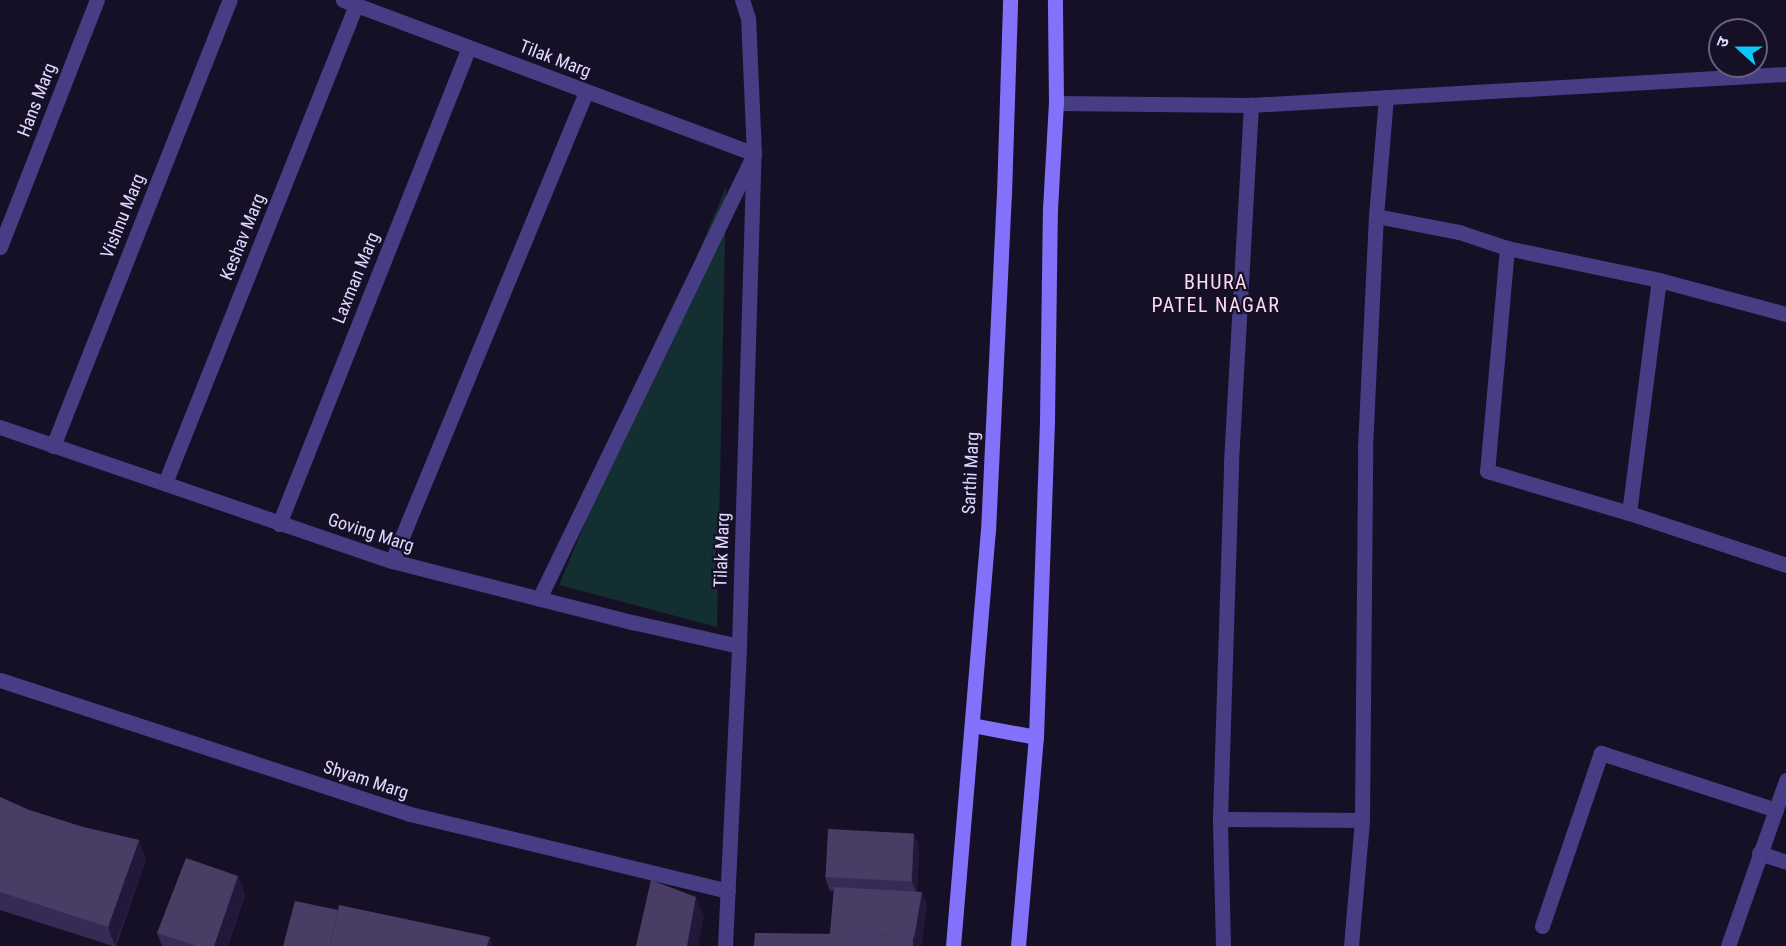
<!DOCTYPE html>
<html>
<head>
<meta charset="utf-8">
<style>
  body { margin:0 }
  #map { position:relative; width:1786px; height:946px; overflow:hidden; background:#161027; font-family:"Roboto Condensed","Noto Sans Devanagari",sans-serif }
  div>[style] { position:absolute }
  .green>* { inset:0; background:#132f31 }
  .street>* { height:15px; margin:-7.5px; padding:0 7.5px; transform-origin:7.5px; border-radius:7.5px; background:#473d84 }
  .secondary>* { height:15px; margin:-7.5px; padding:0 7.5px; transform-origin:7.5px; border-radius:7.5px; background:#8371fb }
  .wall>* { inset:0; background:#372a54 }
  .shaded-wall>* { inset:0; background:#22183a }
  .building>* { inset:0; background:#493d66; transform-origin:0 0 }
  span { translate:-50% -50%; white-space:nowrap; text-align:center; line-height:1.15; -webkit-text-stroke:4.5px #161027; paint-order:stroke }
  .street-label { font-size:18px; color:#e0d7fe }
  .neighbourhood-label { font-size:20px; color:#fed9ed; letter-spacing:1.5px }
  .north { position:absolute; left:1708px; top:18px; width:60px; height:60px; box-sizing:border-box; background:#161027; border:2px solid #67607d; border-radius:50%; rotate:291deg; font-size:16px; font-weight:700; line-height:24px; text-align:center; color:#e0d7fe }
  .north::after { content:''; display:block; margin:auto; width:21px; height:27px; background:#0ac8f7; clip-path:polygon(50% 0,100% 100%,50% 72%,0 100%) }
</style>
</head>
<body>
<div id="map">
  <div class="green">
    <div style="clip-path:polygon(726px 187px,717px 627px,559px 585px)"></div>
  </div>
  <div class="street">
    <div style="left:343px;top:0;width:439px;rotate:20.5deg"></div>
    <div style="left:754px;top:154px;width:494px;rotate:115.8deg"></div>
    <div style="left:1386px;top:97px;width:119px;rotate:94.8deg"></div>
    <div style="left:1376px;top:216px;width:85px;rotate:10.9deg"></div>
    <div style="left:1459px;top:232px;width:51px;rotate:18.4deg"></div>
    <div style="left:1507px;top:248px;width:224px;rotate:95.1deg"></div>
    <div style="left:1487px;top:471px;width:148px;rotate:16.5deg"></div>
    <div style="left:1629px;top:513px;width:165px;rotate:18.3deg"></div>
    <div style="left:1056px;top:103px;width:195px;rotate:0.6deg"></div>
    <div style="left:1251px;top:105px;width:536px;rotate:-3.32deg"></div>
    <div style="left:0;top:247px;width:265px;rotate:-68.6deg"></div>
    <div style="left:1507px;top:248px;width:155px;rotate:11.9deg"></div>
    <div style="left:1659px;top:280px;width:131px;rotate:15deg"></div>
    <div style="left:0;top:427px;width:414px;rotate:18.9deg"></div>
    <div style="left:392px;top:561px;width:248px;rotate:14.3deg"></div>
    <div style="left:632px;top:622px;width:110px;rotate:12.6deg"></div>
    <div style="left:53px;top:446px;width:480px;rotate:-68.4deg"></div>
    <div style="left:165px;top:483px;width:515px;rotate:-68.22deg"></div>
    <div style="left:1629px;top:513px;width:235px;rotate:-82.7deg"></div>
    <div style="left:279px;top:524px;width:513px;rotate:-68.28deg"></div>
    <div style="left:392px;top:561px;width:508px;rotate:-67.53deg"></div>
    <div style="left:0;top:680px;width:431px;rotate:18.1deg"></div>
    <div style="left:410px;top:814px;width:327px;rotate:13.6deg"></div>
    <div style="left:1220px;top:819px;width:142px;rotate:0.4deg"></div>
    <div style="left:1362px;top:820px;width:372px;rotate:-89.5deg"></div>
    <div style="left:1365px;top:448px;width:232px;rotate:-87.3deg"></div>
    <div style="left:1759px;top:853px;width:28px;rotate:18deg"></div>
    <div style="left:1542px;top:926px;width:183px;rotate:-71.2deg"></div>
    <div style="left:1601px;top:753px;width:184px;rotate:18deg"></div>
    <div style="left:725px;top:946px;width:300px;rotate:-87.3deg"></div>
    <div style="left:739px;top:646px;width:492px;rotate:-88.3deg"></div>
    <div style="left:754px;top:154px;width:136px;rotate:-92.5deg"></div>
    <div style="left:748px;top:18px;width:19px;rotate:-108deg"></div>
    <div style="left:1223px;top:946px;width:127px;rotate:-91.4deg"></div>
    <div style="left:1220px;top:819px;width:357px;rotate:-88.2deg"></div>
    <div style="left:1231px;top:462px;width:358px;rotate:-86.8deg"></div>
    <div style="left:1351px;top:946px;width:126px;rotate:-85deg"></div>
    <div style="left:1728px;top:946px;width:176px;rotate:-70.7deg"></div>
  </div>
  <div class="secondary">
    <div style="left:972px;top:725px;width:65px;rotate:10.6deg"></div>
    <div style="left:953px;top:946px;width:416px;rotate:-85.2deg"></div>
    <div style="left:988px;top:531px;width:336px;rotate:-87.3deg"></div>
    <div style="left:1004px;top:195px;width:195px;rotate:-88.2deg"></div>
    <div style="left:1018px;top:946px;width:210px;rotate:-85.1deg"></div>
    <div style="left:1036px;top:737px;width:318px;rotate:-88deg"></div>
    <div style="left:1047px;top:419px;width:210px;rotate:-89.2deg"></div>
    <div style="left:1050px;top:209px;width:106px;rotate:-86.8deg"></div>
    <div style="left:1056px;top:103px;width:103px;rotate:-90.6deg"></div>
  </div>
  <div class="wall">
    <div style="clip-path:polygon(0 797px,29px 810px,83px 827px,139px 840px,146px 860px,116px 946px,113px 946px,0 910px)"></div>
    <div style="clip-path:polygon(914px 834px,919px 848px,917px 891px,927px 905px,921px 946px,754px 946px,830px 934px,834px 891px,830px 891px,825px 877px)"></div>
    <div style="clip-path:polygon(238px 876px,245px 895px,228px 946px,162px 946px,157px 933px)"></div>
  </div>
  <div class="shaded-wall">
    <div style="clip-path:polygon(914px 834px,919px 848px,917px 895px,912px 881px)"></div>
    <div style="clip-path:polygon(139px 840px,146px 860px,115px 946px,108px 927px)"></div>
    <div style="clip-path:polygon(238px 876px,245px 895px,228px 946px,214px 946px)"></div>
    <div style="clip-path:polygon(922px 892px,927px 905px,921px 946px,913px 946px,913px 935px)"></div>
    <div style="clip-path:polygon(696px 897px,704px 917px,698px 946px,687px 946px)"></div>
    <div style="clip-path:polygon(490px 937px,493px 946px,487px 946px)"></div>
  </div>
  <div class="building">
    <div style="clip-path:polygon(0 797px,29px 810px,83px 827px,139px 840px,108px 927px,0 892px)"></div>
    <div style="left:828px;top:829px;width:86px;height:48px;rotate:3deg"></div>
    <div style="clip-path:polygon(186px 858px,238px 876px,214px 946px,197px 946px,157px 933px)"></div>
    <div style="clip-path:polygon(651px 880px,696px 897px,687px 946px,636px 946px)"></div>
    <div style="clip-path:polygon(834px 887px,922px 892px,914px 939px,913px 935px,830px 934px)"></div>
    <div style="clip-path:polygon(295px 901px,338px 910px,330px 946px,283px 946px)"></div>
    <div style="clip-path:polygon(339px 905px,490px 937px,487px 946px,330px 946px)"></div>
    <div style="clip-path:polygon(755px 933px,913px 935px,913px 946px,754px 946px)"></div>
  </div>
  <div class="street-label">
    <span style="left:555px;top:59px;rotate:21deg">Tilak Marg</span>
    <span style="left:37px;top:100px;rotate:-69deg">Hans Marg</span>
    <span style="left:123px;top:216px;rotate:-68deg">Vishnu Marg</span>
    <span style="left:243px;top:237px;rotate:-68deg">Keshav Marg</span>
    <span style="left:356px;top:278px;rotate:-68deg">Laxman Marg</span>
    <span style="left:971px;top:473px;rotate:-87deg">Sarthi Marg</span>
    <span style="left:371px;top:533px;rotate:18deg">Goving Marg</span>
    <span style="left:722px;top:550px;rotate:-88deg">Tilak Marg</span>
    <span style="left:366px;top:780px;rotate:18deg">Shyam Marg</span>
  </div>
  <div class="neighbourhood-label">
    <span style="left:1216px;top:294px">BHURA<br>PATEL NAGAR</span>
  </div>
  <div class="north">उ</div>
</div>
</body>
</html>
